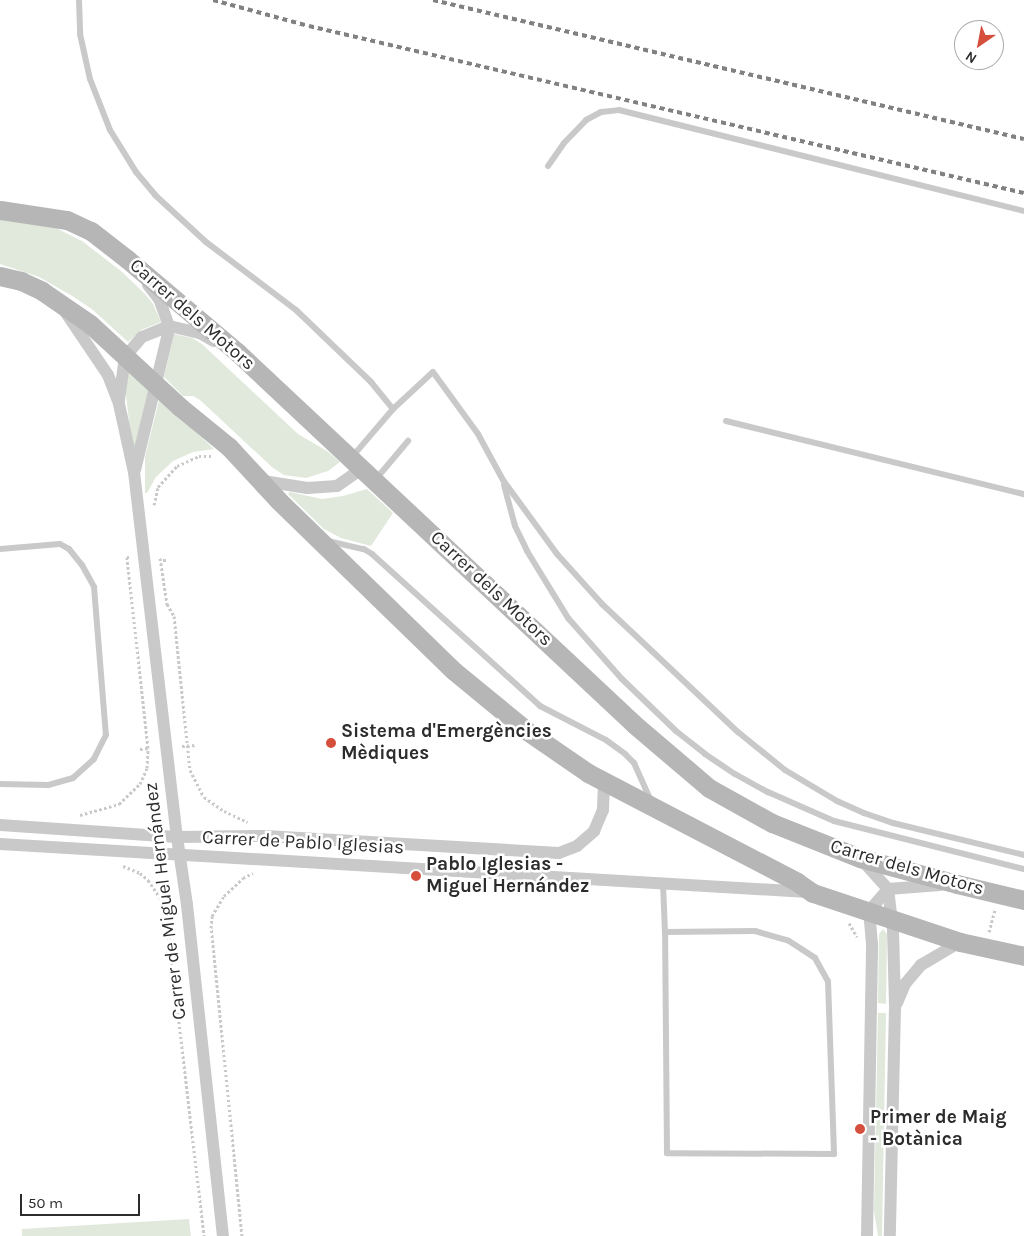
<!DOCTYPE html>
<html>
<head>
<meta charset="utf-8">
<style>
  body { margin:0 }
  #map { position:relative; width:1024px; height:1236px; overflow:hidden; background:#fff; font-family:Karla,sans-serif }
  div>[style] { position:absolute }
  .green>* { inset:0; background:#e0e9db }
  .path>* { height:3px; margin-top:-1.5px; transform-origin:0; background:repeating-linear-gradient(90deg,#c9c9c9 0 2.5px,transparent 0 5px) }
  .lane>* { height:6px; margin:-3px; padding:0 3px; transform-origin:3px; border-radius:3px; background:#c9c9c9 }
  .street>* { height:12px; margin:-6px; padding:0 6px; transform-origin:6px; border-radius:6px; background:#c9c9c9 }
  .secondary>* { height:19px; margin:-9.5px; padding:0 9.5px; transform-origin:9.5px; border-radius:9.5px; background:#b6b6b6 }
  .rail>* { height:4px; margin-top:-2px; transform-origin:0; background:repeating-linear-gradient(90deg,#818181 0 5px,transparent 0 9px) }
  .dots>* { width:14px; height:14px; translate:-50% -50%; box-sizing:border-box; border:2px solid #fff; border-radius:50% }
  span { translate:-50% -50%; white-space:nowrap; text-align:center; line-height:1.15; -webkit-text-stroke:5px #fff; paint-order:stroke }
  .street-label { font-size:19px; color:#2c2c2c }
  .poi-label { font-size:19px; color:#2c2c2c; font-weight:700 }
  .left { translate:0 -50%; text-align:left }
  .north { position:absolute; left:954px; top:20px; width:50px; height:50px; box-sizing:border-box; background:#fff; border:1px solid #ababab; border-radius:50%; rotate:213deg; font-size:14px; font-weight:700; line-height:20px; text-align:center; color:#2c2c2c }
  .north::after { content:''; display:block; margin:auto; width:18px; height:22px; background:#d64e3c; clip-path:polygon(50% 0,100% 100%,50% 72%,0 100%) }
  .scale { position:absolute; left:20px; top:1194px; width:120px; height:22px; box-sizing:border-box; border:2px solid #2c2c2c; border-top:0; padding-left:6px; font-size:15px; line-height:18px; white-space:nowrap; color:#2c2c2c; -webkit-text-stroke:4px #fff; paint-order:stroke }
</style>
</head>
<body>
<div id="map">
  <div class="green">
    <div style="clip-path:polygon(0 219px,56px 228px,82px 241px,121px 271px,145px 294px,153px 304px,161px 322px,141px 330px,128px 342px,93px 310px,74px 297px,39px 277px,0 264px)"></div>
    <div style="clip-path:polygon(174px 334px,192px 338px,202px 344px,298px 434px,327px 451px,340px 462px,328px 471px,306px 478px,284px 475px,273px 468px,200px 400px,193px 396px,183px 396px,164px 377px)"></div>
    <div style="clip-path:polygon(129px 369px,149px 388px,135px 447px,132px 446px,125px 387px)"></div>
    <div style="clip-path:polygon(161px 399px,214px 449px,193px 452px,173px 461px,156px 477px,147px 493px,145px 493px,145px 457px,159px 400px)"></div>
    <div style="clip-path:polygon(367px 489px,393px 513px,371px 546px,341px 538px,324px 529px,288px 494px,290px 492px,322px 499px,343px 496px)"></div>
    <div style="clip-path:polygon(883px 929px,887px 934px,886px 1004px,878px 1003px,879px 934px)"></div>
    <div style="clip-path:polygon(878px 1013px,886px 1013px,882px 1236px,878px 1236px,874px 1211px)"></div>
    <div style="clip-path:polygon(189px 1219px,191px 1236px,22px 1236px,22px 1229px)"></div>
  </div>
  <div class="path">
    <div style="left:154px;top:505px;width:18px;rotate:-77deg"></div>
    <div style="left:158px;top:487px;width:28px;rotate:-48deg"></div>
    <div style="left:177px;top:466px;width:24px;rotate:-24deg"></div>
    <div style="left:199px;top:456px;width:15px"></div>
    <div style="left:160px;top:558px;width:47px;rotate:81.3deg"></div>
    <div style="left:167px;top:604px;width:14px;rotate:60deg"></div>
    <div style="left:174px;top:616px;width:155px;rotate:84.1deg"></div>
    <div style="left:190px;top:770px;width:30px;rotate:63deg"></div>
    <div style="left:204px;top:797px;width:24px;rotate:35deg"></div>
    <div style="left:224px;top:811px;width:26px;rotate:25deg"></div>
    <div style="left:163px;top:560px;width:5px"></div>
    <div style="left:182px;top:746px;width:13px;rotate:-4deg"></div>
    <div style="left:140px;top:749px;width:8px;rotate:-7deg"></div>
    <div style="left:80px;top:815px;width:41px;rotate:-15.8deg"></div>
    <div style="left:119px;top:804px;width:29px;rotate:-44deg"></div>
    <div style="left:140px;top:784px;width:17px;rotate:-66deg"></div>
    <div style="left:147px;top:768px;width:20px;rotate:-87deg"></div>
    <div style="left:148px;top:748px;width:192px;rotate:-96.3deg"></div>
    <div style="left:127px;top:557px;width:5px"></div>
    <div style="left:123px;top:866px;width:18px;rotate:22deg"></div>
    <div style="left:140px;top:873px;width:11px;rotate:41deg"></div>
    <div style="left:148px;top:880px;width:23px;rotate:56deg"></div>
    <div style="left:161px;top:899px;width:14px;rotate:69deg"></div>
    <div style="left:166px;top:912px;width:326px;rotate:83.3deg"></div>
    <div style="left:849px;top:923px;width:16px;rotate:60deg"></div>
    <div style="left:989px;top:932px;width:24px;rotate:-75deg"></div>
    <div style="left:242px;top:1236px;width:310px;rotate:-95.7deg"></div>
    <div style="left:211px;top:928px;width:12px;rotate:-85deg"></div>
    <div style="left:212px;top:916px;width:23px;rotate:-59deg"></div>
    <div style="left:224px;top:896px;width:26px;rotate:-43deg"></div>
    <div style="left:243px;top:878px;width:11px;rotate:-27deg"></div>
  </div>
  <div class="lane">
    <div style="left:79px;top:0;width:34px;rotate:88deg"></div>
    <div style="left:80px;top:34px;width:46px;rotate:77.5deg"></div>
    <div style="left:90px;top:79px;width:55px;rotate:68.6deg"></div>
    <div style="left:110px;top:130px;width:49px;rotate:58.2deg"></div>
    <div style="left:136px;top:172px;width:30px;rotate:50deg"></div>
    <div style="left:155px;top:195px;width:69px;rotate:42.7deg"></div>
    <div style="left:206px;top:242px;width:113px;rotate:37.1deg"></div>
    <div style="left:296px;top:310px;width:104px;rotate:43.8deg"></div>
    <div style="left:371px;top:382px;width:35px;rotate:51deg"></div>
    <div style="left:393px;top:409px;width:63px;rotate:130.5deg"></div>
    <div style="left:548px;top:166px;width:28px;rotate:-55deg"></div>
    <div style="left:564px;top:143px;width:32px;rotate:-46deg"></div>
    <div style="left:586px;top:120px;width:17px;rotate:-28deg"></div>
    <div style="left:601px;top:112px;width:18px;rotate:-6deg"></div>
    <div style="left:619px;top:110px;width:417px;rotate:14deg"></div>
    <div style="left:393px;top:409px;width:54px;rotate:-42.8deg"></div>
    <div style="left:433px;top:372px;width:77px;rotate:54deg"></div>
    <div style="left:478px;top:434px;width:52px;rotate:61.5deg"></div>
    <div style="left:503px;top:480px;width:92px;rotate:53.9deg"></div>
    <div style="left:557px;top:554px;width:67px;rotate:48deg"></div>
    <div style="left:602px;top:604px;width:187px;rotate:43.3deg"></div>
    <div style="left:738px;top:732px;width:60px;rotate:39deg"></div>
    <div style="left:785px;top:770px;width:61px;rotate:30.8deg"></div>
    <div style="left:837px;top:801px;width:30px;rotate:24deg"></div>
    <div style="left:864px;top:813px;width:31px;rotate:19deg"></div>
    <div style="left:893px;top:823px;width:135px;rotate:13.7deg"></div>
    <div style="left:726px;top:421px;width:307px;rotate:13.8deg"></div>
    <div style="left:376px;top:479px;width:50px;rotate:-49.9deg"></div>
    <div style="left:504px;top:485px;width:42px;rotate:75deg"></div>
    <div style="left:515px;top:526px;width:28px;rotate:64deg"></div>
    <div style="left:527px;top:551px;width:79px;rotate:58.5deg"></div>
    <div style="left:568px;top:618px;width:81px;rotate:48.5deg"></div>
    <div style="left:622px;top:679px;width:75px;rotate:43.9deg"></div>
    <div style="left:676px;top:731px;width:37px;rotate:38deg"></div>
    <div style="left:705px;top:754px;width:36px;rotate:34deg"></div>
    <div style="left:735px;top:774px;width:38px;rotate:29deg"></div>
    <div style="left:768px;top:792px;width:72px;rotate:23.7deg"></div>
    <div style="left:834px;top:821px;width:196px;rotate:14.2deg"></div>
    <div style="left:328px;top:541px;width:37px;rotate:13deg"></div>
    <div style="left:364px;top:549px;width:9px;rotate:32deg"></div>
    <div style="left:372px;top:554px;width:227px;rotate:42.1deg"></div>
    <div style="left:540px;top:706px;width:74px;rotate:27.3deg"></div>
    <div style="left:606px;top:740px;width:24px;rotate:36deg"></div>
    <div style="left:625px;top:754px;width:13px;rotate:45deg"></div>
    <div style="left:634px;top:763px;width:42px;rotate:65.9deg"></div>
    <div style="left:0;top:549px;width:60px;rotate:-4.8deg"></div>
    <div style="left:60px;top:544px;width:10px;rotate:29deg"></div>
    <div style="left:69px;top:549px;width:21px;rotate:51deg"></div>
    <div style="left:82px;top:565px;width:25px;rotate:61deg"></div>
    <div style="left:94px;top:587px;width:148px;rotate:85.4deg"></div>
    <div style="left:106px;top:735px;width:27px;rotate:117deg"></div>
    <div style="left:94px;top:759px;width:28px;rotate:138deg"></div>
    <div style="left:73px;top:778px;width:26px;rotate:164deg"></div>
    <div style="left:48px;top:785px;width:48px;rotate:-178.8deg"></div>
    <div style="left:663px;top:883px;width:49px;rotate:87.7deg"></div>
    <div style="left:755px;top:931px;width:35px;rotate:16deg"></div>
    <div style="left:789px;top:941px;width:31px;rotate:33deg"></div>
    <div style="left:815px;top:958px;width:26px;rotate:61deg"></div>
    <div style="left:828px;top:981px;width:173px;rotate:88deg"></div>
    <div style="left:834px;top:1154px;width:167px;rotate:-179.7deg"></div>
    <div style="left:667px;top:1153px;width:221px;rotate:-90.5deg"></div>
    <div style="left:665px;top:932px;width:90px;rotate:-0.6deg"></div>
  </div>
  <div class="street">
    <div style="left:64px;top:310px;width:78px;rotate:55.9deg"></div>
    <div style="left:108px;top:375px;width:31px;rotate:69deg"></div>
    <div style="left:119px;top:404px;width:70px;rotate:77.6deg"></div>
    <div style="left:134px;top:472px;width:368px;rotate:83.3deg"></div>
    <div style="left:177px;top:837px;width:69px;rotate:81.6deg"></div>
    <div style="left:187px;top:905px;width:333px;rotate:83.8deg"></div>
    <div style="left:119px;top:400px;width:43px;rotate:-82.1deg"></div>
    <div style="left:125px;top:357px;width:26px;rotate:-50deg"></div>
    <div style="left:142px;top:337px;width:29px;rotate:-22deg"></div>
    <div style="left:169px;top:326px;width:32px;rotate:13deg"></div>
    <div style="left:200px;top:333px;width:16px;rotate:30deg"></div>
    <div style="left:135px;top:470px;width:140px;rotate:-76.4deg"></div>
    <div style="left:168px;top:334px;width:8px;rotate:-83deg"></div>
    <div style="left:169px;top:326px;width:29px;rotate:-110deg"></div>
    <div style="left:159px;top:299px;width:18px;rotate:-128deg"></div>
    <div style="left:263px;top:481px;width:45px;rotate:9deg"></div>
    <div style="left:307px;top:488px;width:30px;rotate:-4deg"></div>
    <div style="left:337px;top:486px;width:32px;rotate:-35deg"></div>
    <div style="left:0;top:825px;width:177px;rotate:3.9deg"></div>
    <div style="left:177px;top:837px;width:88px;rotate:-0.7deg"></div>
    <div style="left:265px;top:836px;width:294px;rotate:3.3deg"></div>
    <div style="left:559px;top:853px;width:19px;rotate:-21deg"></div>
    <div style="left:577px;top:846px;width:23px;rotate:-41deg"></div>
    <div style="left:594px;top:831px;width:23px;rotate:-67deg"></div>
    <div style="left:603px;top:810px;width:27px;rotate:-88deg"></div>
    <div style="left:0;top:844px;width:809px;rotate:3.4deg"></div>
    <div style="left:861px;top:859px;width:40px;rotate:48deg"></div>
    <div style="left:888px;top:889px;width:41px;rotate:83deg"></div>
    <div style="left:893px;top:930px;width:77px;rotate:88.5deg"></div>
    <div style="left:895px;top:1007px;width:229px;rotate:91.3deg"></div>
    <div style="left:897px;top:1003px;width:21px;rotate:-67deg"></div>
    <div style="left:905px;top:984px;width:25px;rotate:-50deg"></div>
    <div style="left:921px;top:965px;width:45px;rotate:-30.5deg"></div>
    <div style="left:867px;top:1236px;width:292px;rotate:-89deg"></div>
    <div style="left:872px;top:944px;width:33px;rotate:-95deg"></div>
    <div style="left:869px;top:911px;width:29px;rotate:-49deg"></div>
    <div style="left:888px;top:889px;width:52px;rotate:-4.4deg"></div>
  </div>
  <div class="secondary">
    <div style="left:0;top:210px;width:68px;rotate:8.5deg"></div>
    <div style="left:67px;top:220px;width:26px;rotate:25deg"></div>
    <div style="left:91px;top:231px;width:46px;rotate:37.9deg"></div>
    <div style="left:127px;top:259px;width:144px;rotate:40.2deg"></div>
    <div style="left:237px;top:352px;width:545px;rotate:43.14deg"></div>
    <div style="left:635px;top:725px;width:97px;rotate:40.4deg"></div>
    <div style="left:709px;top:788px;width:72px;rotate:29.1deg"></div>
    <div style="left:772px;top:823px;width:95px;rotate:21.7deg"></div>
    <div style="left:860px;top:858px;width:100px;rotate:15deg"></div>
    <div style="left:957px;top:884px;width:69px;rotate:13.4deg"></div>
    <div style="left:0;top:276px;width:22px;rotate:13deg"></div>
    <div style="left:21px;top:281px;width:23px;rotate:25deg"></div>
    <div style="left:42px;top:291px;width:58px;rotate:34.5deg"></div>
    <div style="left:90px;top:324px;width:122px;rotate:42.7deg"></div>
    <div style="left:180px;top:407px;width:63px;rotate:39.2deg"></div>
    <div style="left:229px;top:447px;width:72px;rotate:47.2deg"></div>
    <div style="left:278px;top:500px;width:245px;rotate:44.2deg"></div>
    <div style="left:454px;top:671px;width:94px;rotate:39.4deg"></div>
    <div style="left:527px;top:731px;width:74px;rotate:34.5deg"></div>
    <div style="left:588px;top:773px;width:236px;rotate:27.5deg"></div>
    <div style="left:797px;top:882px;width:19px;rotate:35deg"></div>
    <div style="left:813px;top:893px;width:155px;rotate:18.4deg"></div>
    <div style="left:960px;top:942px;width:66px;rotate:12.3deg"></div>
  </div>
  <div class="rail">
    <div style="left:213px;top:0;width:99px;rotate:15.2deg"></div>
    <div style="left:309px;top:26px;width:734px;rotate:13.15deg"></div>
    <div style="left:433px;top:0;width:607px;rotate:13.24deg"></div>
  </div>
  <div class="dots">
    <div style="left:331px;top:743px;background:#d64e3c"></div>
    <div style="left:416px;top:876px;background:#d64e3c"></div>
    <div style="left:860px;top:1129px;background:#d64e3c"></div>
  </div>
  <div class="street-label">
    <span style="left:192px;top:315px;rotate:41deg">Carrer dels Motors</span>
    <span style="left:491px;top:589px;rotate:43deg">Carrer dels Motors</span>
    <span style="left:303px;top:843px;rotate:3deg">Carrer de Pablo Iglesias</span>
    <span style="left:907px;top:868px;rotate:16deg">Carrer dels Motors</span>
    <span style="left:166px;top:901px;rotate:-97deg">Carrer de Miguel Hernández</span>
  </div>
  <div class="poi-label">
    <span class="left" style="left:341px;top:743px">Sistema d'Emergències<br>Mèdiques</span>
    <span class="left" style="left:426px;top:876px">Pablo Iglesias -<br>Miguel Hernández</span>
    <span class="left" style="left:870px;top:1129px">Primer de Maig<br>- Botànica</span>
  </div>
  <div class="north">N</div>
  <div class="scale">50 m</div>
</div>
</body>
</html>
